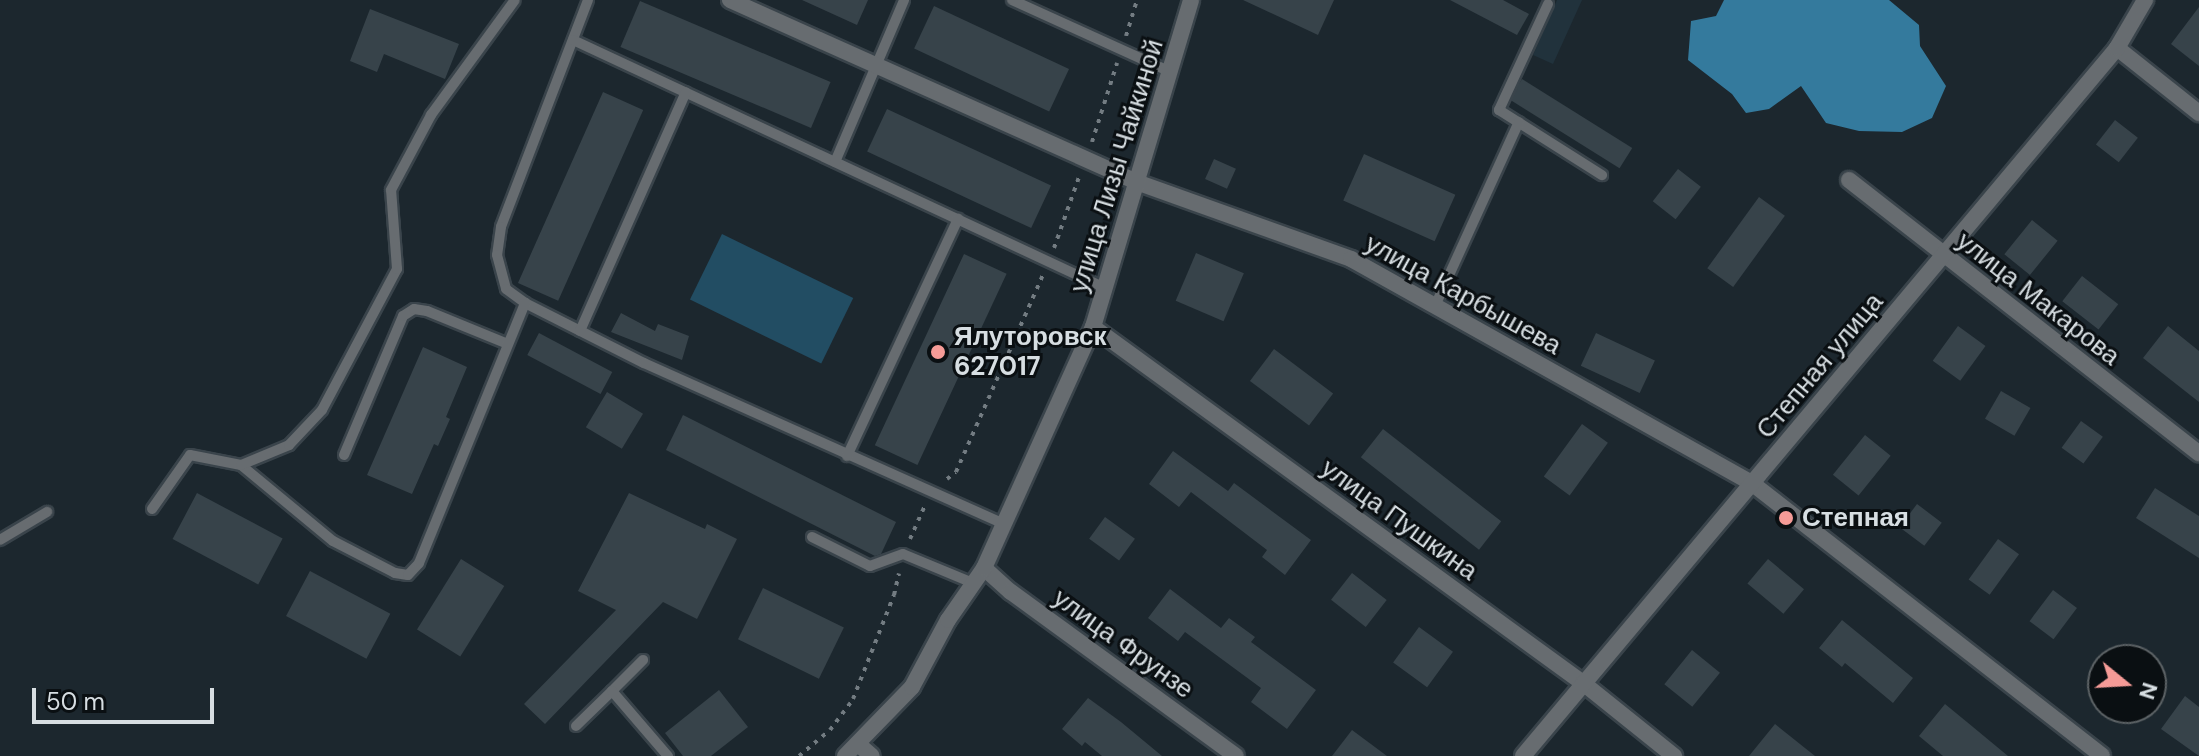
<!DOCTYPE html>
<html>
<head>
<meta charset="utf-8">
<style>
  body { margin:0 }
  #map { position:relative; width:2199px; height:756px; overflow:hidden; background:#1c272e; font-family:"DM Sans",sans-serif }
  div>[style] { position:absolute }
  .built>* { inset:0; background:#21323c }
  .green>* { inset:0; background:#224d63; transform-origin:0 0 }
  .water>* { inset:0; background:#347a9d }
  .building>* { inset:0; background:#37434a; transform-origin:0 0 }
  .path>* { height:4px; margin-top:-2px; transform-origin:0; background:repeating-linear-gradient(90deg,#737c82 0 4px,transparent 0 10px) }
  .roads { filter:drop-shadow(2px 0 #3a444b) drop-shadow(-2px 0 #3a444b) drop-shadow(0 2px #3a444b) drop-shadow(0 -2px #3a444b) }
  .service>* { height:10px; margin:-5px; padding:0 5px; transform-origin:5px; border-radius:5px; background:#676c70 }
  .minor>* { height:16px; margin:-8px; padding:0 8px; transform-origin:8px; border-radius:8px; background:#676c70 }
  .tertiary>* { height:16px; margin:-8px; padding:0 8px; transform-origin:8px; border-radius:8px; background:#676c70 }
  .dots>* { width:22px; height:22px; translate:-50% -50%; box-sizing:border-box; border:4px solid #0a0f12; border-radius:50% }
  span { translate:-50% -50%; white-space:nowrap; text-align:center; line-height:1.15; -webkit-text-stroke:6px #0a0f12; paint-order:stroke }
  .street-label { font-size:26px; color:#d7dee2 }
  .poi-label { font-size:26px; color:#d7dee2; font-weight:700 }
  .left { translate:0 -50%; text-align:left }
  .north { position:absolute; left:2087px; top:644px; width:80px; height:80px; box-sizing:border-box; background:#0a0f12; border:2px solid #5c6265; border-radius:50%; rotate:108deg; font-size:22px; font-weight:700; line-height:32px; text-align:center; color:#d7dee2 }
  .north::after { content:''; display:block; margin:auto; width:28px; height:36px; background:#f59b97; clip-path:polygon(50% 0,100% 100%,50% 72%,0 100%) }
  .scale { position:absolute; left:32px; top:688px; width:182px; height:36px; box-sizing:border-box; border:4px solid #d7dee2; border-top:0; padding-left:10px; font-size:24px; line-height:28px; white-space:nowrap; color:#d7dee2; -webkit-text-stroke:6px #0a0f12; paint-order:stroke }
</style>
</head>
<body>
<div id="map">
  <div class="built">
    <div style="clip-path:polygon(1557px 0,1582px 0,1553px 64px,1533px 55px)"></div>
  </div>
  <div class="green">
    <div style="left:722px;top:234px;width:146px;height:73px;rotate:26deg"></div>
  </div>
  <div class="water">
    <div style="clip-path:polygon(1724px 0,1889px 0,1919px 25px,1920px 46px,1946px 86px,1932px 118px,1902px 132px,1859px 131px,1826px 123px,1801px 86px,1769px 109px,1746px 113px,1732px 94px,1688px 60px,1691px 21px,1716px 16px)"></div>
  </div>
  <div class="building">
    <div style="clip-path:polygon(802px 0,868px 0,857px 25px)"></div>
    <div style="clip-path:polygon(1243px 0,1334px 0,1318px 35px)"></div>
    <div style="clip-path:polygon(1450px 0,1503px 0,1529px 14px,1517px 35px)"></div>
    <div style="left:640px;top:1px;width:207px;height:50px;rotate:23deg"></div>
    <div style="left:934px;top:6px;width:149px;height:47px;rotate:25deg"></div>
    <div style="clip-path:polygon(2199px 7px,2199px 66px,2171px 44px)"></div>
    <div style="clip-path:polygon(370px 9px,459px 44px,445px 79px,384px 54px,377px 72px,350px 61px)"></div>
    <div style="left:1522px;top:79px;width:130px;height:24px;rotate:32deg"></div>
    <div style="left:603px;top:92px;width:44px;height:209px;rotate:24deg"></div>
    <div style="left:887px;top:109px;width:181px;height:47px;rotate:25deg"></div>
    <div style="left:2115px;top:120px;width:29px;height:31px;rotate:38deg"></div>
    <div style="left:1364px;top:154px;width:100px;height:51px;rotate:24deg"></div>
    <div style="left:1214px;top:159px;width:24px;height:22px;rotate:24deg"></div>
    <div style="left:1678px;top:169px;width:29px;height:41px;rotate:38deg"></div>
    <div style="left:1759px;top:197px;width:32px;height:88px;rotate:36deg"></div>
    <div style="left:2032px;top:220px;width:33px;height:44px;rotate:39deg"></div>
    <div style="left:1196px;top:253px;width:52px;height:52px;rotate:23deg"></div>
    <div style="left:964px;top:254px;width:47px;height:211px;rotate:25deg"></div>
    <div style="left:2082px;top:276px;width:46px;height:32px;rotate:38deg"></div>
    <div style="clip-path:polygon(621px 313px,655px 331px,658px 324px,689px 336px,682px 360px,611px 332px)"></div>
    <div style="left:1958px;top:326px;width:34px;height:43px;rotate:36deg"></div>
    <div style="clip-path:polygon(2168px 326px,2199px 351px,2199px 402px,2143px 358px)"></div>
    <div style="left:539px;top:333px;width:83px;height:25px;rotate:28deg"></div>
    <div style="left:1596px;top:333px;width:65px;height:36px;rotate:25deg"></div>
    <div style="clip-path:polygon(423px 347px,467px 367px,446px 417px,450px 419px,438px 446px,434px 444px,412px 494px,367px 475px)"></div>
    <div style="left:1274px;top:349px;width:74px;height:40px;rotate:37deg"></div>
    <div style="left:2001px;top:391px;width:34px;height:32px;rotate:30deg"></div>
    <div style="left:607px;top:392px;width:42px;height:41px;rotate:31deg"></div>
    <div style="clip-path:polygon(683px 415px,896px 522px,881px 554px,875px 556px,666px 450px)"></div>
    <div style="left:2081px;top:421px;width:27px;height:33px;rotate:36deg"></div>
    <div style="left:1582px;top:424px;width:32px;height:65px;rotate:36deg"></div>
    <div style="left:1383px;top:429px;width:150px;height:36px;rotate:38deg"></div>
    <div style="left:1865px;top:435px;width:33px;height:51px;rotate:39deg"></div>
    <div style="clip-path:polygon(1173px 451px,1228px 491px,1234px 483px,1311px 540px,1285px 575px,1262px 557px,1267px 550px,1191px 492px,1179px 507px,1149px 484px)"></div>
    <div style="clip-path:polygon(2155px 488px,2199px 516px,2199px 558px,2136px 518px)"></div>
    <div style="left:197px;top:493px;width:97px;height:52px;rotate:28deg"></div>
    <div style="clip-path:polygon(629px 493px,705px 529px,707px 524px,737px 539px,697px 619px,663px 602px,545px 724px,524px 704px,616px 610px,578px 591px)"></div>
    <div style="left:1917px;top:504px;width:31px;height:29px;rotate:37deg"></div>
    <div style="left:1105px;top:517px;width:37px;height:27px;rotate:36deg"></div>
    <div style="left:1998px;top:539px;width:26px;height:50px;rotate:36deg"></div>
    <div style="left:461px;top:559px;width:51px;height:83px;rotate:32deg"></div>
    <div style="left:1768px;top:559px;width:47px;height:32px;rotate:40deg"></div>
    <div style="left:310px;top:571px;width:91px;height:51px;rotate:28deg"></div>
    <div style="left:1352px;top:573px;width:44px;height:34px;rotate:38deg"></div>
    <div style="left:763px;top:588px;width:90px;height:57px;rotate:26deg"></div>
    <div style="clip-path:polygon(1170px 589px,1221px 628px,1229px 618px,1255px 637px,1251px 642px,1316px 690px,1287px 729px,1251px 702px,1261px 688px,1185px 632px,1178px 641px,1148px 618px)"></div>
    <div style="left:2053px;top:590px;width:30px;height:39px;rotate:37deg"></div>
    <div style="clip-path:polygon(1842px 620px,1913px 678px,1893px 703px,1845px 663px,1842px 667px,1819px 648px)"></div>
    <div style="left:1419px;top:627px;width:42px;height:44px;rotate:36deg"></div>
    <div style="left:1692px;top:650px;width:36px;height:44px;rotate:39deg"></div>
    <div style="clip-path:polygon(719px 690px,748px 727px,711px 756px,683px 756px,665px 733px)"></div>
    <div style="clip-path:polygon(2185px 696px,2199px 707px,2199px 756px,2161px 729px)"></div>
    <div style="clip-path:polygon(1088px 698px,1121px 722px,1162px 756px,1102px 756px,1085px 742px,1082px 746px,1062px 729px)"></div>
    <div style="clip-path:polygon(1945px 704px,1973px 727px,2008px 756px,1943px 756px,1919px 736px)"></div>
    <div style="clip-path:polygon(1775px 724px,1815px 756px,1749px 756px)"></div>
    <div style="clip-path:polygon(1352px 730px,1387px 756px,1332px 756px)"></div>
  </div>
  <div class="path">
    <div style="left:1126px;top:36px;width:38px;rotate:-73deg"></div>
    <div style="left:1092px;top:142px;width:83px;rotate:-72.4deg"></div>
    <div style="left:1054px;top:248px;width:75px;rotate:-70.6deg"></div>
    <div style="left:947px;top:479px;width:11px;rotate:-38deg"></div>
    <div style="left:956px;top:472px;width:215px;rotate:-66.2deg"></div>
    <div style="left:910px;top:539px;width:35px;rotate:-66deg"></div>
    <div style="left:799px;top:756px;width:40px;rotate:-40deg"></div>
    <div style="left:830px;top:730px;width:39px;rotate:-53deg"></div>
    <div style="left:853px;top:699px;width:112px;rotate:-68.5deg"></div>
    <div style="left:894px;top:595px;width:22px;rotate:-77deg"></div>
  </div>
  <div class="roads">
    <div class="service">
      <div style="left:588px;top:0;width:243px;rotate:111deg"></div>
      <div style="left:501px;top:227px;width:28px;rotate:98deg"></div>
      <div style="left:497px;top:255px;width:35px;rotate:75deg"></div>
      <div style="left:506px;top:289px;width:24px;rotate:36deg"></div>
      <div style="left:525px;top:303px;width:133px;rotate:26.8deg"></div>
      <div style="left:644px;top:363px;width:394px;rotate:24.1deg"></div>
      <div style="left:1012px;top:0;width:175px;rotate:24.4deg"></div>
      <div style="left:1548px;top:4px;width:117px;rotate:114.8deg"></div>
      <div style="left:1499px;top:110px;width:122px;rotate:32.3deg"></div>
      <div style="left:573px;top:40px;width:587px;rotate:24.99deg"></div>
      <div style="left:835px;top:162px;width:176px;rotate:-66.9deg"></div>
      <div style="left:1435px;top:306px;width:202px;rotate:-65.5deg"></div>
      <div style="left:580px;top:331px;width:261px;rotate:-66.1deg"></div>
      <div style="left:344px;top:455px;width:151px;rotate:-67deg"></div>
      <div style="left:403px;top:316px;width:13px;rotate:-32deg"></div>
      <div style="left:414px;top:309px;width:13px;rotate:9deg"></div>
      <div style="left:427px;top:311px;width:87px;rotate:22.2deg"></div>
      <div style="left:847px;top:456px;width:262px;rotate:-64.9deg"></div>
      <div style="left:241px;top:465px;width:119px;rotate:39.6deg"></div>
      <div style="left:333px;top:541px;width:70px;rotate:27.3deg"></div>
      <div style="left:395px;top:573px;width:13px;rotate:9deg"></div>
      <div style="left:408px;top:575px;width:16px;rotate:-47deg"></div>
      <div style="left:419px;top:563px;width:281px;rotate:-67.8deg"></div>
      <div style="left:152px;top:509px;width:66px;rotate:-54.9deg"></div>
      <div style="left:190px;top:455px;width:52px;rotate:11.1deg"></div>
      <div style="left:241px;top:465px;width:52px;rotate:-22.6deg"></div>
      <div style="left:289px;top:445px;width:48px;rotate:-46.7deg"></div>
      <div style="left:322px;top:410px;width:160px;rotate:-62deg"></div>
      <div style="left:397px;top:269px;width:79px;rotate:-94.3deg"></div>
      <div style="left:391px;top:190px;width:85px;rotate:-61.9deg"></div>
      <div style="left:431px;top:115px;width:142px;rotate:-53.9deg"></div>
      <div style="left:812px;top:537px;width:65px;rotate:26.6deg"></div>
      <div style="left:870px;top:566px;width:35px;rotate:-20deg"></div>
      <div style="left:903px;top:554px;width:76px;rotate:22.5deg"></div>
      <div style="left:0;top:540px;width:55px;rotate:-30.8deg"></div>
      <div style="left:612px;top:691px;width:44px;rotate:-45deg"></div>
      <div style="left:576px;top:726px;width:50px;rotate:-44.2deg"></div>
      <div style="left:612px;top:691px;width:86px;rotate:49.3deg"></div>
    </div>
    <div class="minor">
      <div style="left:730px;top:0;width:448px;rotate:24.1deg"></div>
      <div style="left:1139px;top:183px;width:225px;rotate:19.7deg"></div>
      <div style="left:1351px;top:259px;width:461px;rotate:29.2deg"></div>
      <div style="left:1753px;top:484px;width:442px;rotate:37.9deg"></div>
      <div style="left:2117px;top:48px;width:105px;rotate:38.4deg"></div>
      <div style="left:1849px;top:180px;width:444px;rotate:38deg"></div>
      <div style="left:1093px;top:327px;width:606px;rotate:36deg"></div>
      <div style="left:1583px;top:683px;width:117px;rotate:38.7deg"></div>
      <div style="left:984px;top:568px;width:36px;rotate:42deg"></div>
      <div style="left:1011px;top:592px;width:278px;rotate:36.1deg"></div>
      <div style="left:858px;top:744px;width:18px;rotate:41deg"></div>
      <div style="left:1523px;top:756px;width:924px;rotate:-50deg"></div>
      <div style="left:2117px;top:48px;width:56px;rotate:-59.7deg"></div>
    </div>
    <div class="tertiary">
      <div style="left:845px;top:756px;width:96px;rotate:-45.8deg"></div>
      <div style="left:912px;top:687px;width:76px;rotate:-61.8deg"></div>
      <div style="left:948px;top:620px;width:63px;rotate:-55.3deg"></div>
      <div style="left:984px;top:568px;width:265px;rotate:-65.7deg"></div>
      <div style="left:1093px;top:327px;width:341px;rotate:-73.3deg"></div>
    </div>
  </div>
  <div class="dots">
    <div style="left:938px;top:352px;background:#f59b97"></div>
    <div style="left:1786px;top:518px;background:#f59b97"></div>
  </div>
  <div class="street-label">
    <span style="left:1117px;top:166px;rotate:-73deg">улица Лизы Чайкиной</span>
    <span style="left:1463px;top:295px;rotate:29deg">улица Карбышева</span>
    <span style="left:2038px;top:299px;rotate:38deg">улица Макарова</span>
    <span style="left:1820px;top:366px;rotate:-50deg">Степная улица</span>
    <span style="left:1399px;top:520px;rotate:36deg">улица Пушкина</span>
    <span style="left:1123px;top:644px;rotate:36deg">улица Фрунзе</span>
  </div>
  <div class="poi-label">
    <span class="left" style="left:954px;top:352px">Ялуторовск<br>627017</span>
    <span class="left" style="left:1802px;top:518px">Степная</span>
  </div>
  <div class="north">N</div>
  <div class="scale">50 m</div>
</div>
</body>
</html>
